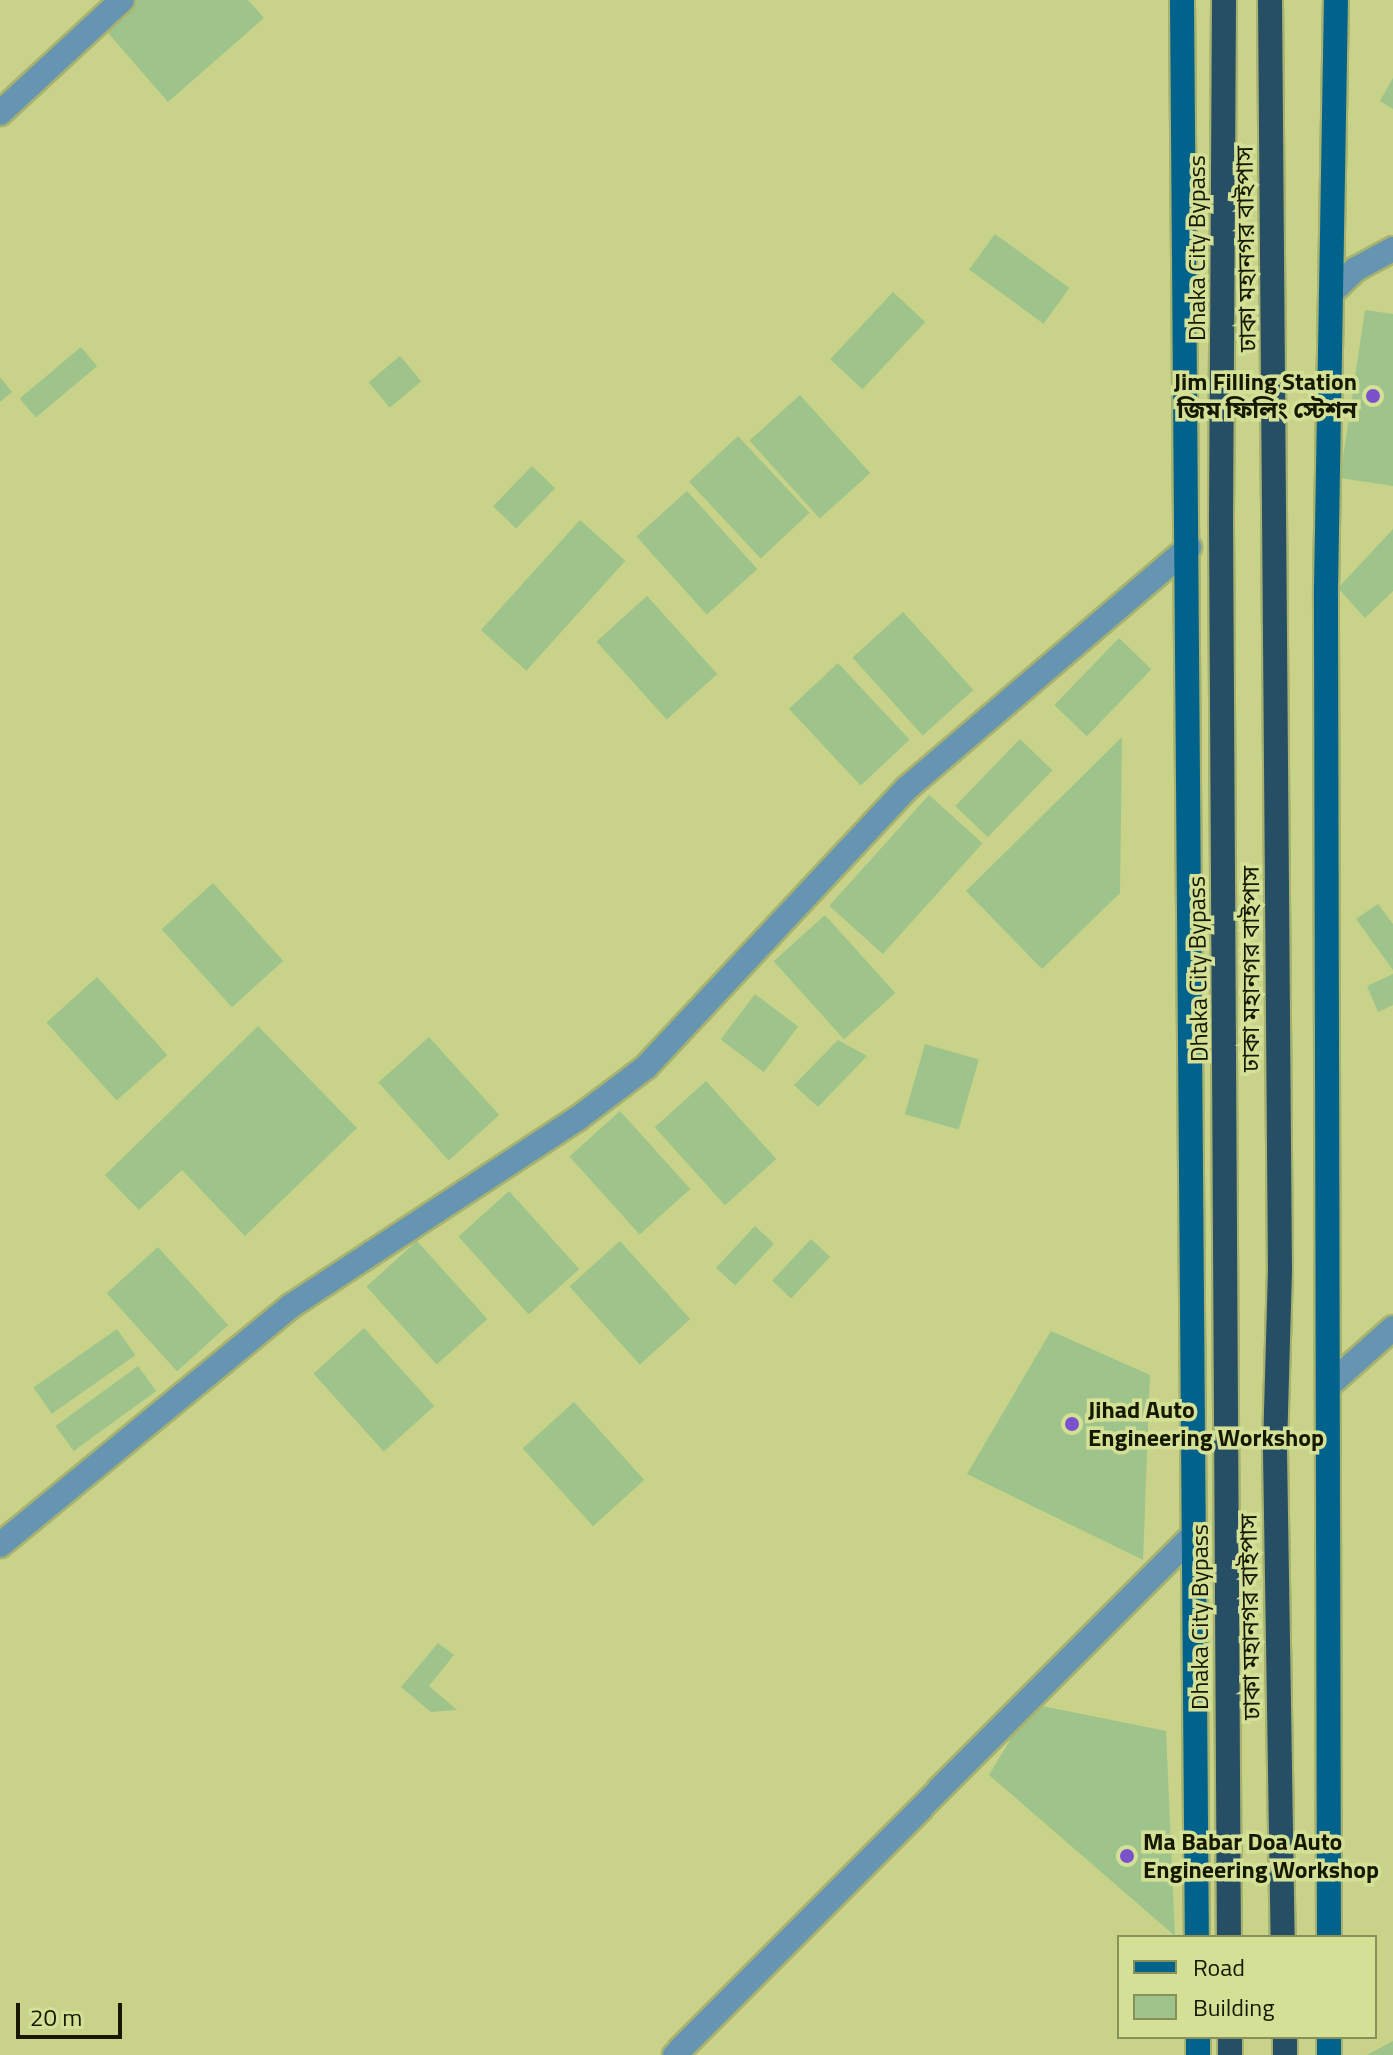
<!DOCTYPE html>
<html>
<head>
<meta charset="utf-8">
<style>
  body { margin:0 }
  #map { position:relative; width:1393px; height:2055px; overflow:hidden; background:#c8d389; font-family:"Titillium Web","Noto Sans Bengali",sans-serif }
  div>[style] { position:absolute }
  .building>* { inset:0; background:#9ec38b; transform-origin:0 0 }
  .roads { filter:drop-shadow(2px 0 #a8b270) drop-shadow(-2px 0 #a8b270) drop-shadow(0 2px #a8b270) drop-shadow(0 -2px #a8b270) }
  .minor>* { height:24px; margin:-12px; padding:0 12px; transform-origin:12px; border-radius:12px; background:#6595b1 }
  .major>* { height:24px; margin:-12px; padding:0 12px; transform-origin:12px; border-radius:12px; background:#01638c }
  .highway>* { height:24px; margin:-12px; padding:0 12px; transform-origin:12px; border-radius:12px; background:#264e65 }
  .dots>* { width:22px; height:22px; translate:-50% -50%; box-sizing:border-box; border:4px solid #d4e096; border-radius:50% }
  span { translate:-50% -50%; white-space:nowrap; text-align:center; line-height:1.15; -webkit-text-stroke:7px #d4e096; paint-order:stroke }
  .street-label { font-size:24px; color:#161900 }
  .poi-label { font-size:24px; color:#161900; font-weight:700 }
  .right { translate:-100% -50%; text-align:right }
  .left { translate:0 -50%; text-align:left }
  .legend { position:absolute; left:1117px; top:1935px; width:260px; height:104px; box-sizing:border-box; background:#d4e096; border:2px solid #88905a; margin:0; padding:10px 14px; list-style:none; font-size:24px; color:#161900 }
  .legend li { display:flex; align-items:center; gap:16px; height:40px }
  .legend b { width:40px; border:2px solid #88905a }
  .scale { position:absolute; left:16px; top:2003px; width:106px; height:36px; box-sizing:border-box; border:4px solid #161900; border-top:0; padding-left:10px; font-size:24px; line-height:28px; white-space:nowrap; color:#161900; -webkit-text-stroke:6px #d4e096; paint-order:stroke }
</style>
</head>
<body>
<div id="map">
  <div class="building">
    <div style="clip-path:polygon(134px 0,248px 0,264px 18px,168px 102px,103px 27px)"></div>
    <div style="clip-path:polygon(1393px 78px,1393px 109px,1380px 101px)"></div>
    <div style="left:995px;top:234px;width:92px;height:44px;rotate:36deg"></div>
    <div style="left:893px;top:292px;width:44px;height:92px;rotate:43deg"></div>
    <div style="clip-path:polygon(1365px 310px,1393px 314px,1393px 486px,1340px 478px)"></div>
    <div style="left:81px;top:347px;width:25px;height:80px;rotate:50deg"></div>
    <div style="left:400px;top:356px;width:33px;height:41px;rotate:50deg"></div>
    <div style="clip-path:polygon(0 377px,12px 392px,0 402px)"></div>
    <div style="left:800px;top:395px;width:105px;height:68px;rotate:48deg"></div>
    <div style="left:738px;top:436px;width:105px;height:67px;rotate:47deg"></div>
    <div style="left:532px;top:466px;width:32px;height:56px;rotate:44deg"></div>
    <div style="left:687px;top:491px;width:105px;height:68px;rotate:48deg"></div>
    <div style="left:580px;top:520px;width:61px;height:148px;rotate:42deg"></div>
    <div style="clip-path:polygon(1393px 529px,1393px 591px,1365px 618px,1338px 588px)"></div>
    <div style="left:647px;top:596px;width:105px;height:68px;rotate:48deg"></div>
    <div style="left:903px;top:612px;width:105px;height:68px;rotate:48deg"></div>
    <div style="left:1119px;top:638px;width:45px;height:93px;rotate:44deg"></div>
    <div style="left:838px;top:663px;width:105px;height:67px;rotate:47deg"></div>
    <div style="clip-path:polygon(1122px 737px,1120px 893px,1042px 969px,966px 891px)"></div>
    <div style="left:1020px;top:739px;width:45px;height:93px;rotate:44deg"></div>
    <div style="left:929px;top:795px;width:72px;height:149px;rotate:42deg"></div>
    <div style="left:213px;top:883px;width:105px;height:69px;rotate:48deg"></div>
    <div style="clip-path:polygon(1378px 904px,1393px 924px,1393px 970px,1356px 919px)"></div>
    <div style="left:825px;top:915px;width:105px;height:69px;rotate:48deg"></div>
    <div style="clip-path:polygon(1393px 974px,1393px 1005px,1378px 1012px,1367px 986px)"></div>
    <div style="left:97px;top:977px;width:105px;height:68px;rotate:48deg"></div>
    <div style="left:755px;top:994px;width:54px;height:57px;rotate:37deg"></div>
    <div style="clip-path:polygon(258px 1026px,357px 1128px,245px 1236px,182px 1170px,139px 1210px,105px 1175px)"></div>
    <div style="left:429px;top:1037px;width:105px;height:68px;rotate:48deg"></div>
    <div style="clip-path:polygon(838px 1040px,867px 1056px,818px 1107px,794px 1085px)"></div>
    <div style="left:925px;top:1044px;width:56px;height:73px;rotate:16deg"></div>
    <div style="left:706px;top:1081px;width:105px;height:69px;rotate:48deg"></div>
    <div style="left:620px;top:1111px;width:105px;height:68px;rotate:48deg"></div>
    <div style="left:509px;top:1191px;width:105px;height:68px;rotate:48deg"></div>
    <div style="left:755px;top:1226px;width:26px;height:57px;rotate:43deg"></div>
    <div style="left:811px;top:1239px;width:26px;height:57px;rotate:43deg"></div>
    <div style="left:417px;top:1241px;width:105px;height:68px;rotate:48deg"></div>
    <div style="left:620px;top:1241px;width:105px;height:68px;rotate:48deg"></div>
    <div style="left:158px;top:1247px;width:105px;height:69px;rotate:48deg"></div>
    <div style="left:364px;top:1328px;width:105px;height:68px;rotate:48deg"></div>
    <div style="left:117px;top:1329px;width:32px;height:102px;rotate:55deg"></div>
    <div style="clip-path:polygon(1051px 1331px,1150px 1375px,1143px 1560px,967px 1474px)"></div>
    <div style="left:138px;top:1366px;width:31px;height:102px;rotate:54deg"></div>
    <div style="left:574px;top:1402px;width:105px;height:69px;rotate:48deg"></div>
    <div style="clip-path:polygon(438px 1643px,454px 1655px,429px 1686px,457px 1710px,431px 1712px,401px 1687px)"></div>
    <div style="clip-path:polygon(1032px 1704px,1166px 1731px,1175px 1936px,989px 1775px)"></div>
    <div style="clip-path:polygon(1393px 2041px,1393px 2055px,1367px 2055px)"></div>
  </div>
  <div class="roads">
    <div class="minor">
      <div style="left:0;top:113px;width:166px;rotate:-42.8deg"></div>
      <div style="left:1334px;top:290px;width:30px;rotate:-44deg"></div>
      <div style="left:1356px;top:269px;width:42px;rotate:-28.4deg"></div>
      <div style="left:1328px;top:1386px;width:87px;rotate:-41.7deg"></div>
      <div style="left:0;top:1545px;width:377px;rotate:-39.4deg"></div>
      <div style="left:291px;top:1306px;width:342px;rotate:-33.2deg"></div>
      <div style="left:577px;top:1119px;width:86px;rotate:-37deg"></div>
      <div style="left:646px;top:1067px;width:382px;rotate:-46.9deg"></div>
      <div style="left:907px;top:788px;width:371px;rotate:-40.5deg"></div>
      <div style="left:675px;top:2055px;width:731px;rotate:-45.11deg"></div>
    </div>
    <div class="major">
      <div style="left:1182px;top:0;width:1937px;rotate:89.56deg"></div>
      <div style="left:1329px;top:1937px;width:1349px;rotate:-90.13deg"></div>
      <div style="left:1326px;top:588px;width:588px;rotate:-89.03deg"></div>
      <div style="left:1198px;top:2037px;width:18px;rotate:90deg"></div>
      <div style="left:1329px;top:2037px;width:18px;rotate:90deg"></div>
    </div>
    <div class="highway">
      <div style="left:1224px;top:0;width:521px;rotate:90.33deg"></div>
      <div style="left:1221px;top:521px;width:1416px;rotate:89.68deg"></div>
      <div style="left:1270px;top:0;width:1269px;rotate:89.55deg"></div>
      <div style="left:1280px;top:1269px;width:182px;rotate:91.6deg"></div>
      <div style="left:1275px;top:1451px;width:486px;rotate:89.1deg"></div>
      <div style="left:1230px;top:2037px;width:18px;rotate:90deg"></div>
      <div style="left:1285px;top:2037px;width:18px;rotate:90deg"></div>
    </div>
  </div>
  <div class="dots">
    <div style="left:1373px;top:396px;background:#7b52cb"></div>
    <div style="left:1072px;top:1424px;background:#7b52cb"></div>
    <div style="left:1127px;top:1856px;background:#7b52cb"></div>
  </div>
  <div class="street-label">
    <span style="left:1197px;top:248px;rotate:-90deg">Dhaka City Bypass</span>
    <span style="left:1246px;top:249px;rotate:-91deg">ঢাকা মহানগর বাইপাস</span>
    <span style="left:1198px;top:969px;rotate:-91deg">Dhaka City Bypass</span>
    <span style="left:1251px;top:969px;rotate:-90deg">ঢাকা মহানগর বাইপাস</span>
    <span style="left:1200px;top:1617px;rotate:-90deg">Dhaka City Bypass</span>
    <span style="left:1250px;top:1617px;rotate:-91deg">ঢাকা মহানগর বাইপাস</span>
  </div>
  <div class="poi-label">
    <span class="right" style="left:1357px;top:396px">Jim Filling Station<br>জিম ফিলিং স্টেশন</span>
    <span class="left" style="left:1088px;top:1424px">Jihad Auto<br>Engineering Workshop</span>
    <span class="left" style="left:1143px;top:1856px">Ma Babar Doa Auto<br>Engineering Workshop</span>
  </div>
  <ul class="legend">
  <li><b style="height:10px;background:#01638c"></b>Road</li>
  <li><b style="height:22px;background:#9ec38b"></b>Building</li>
  </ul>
  <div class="scale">20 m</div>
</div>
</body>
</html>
